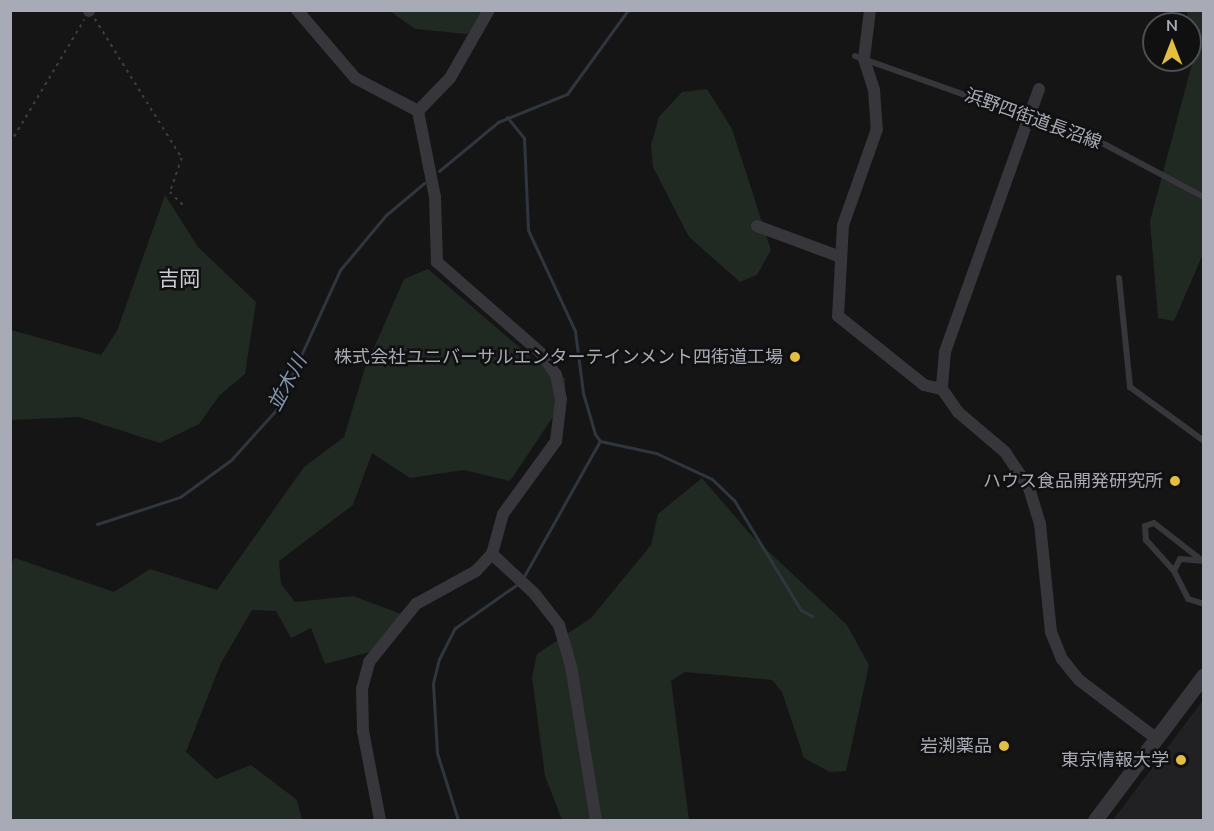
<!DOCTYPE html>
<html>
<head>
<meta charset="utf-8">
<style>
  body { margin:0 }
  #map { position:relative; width:1214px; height:831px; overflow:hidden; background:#151516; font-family:"Nunito Sans","Noto Sans JP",sans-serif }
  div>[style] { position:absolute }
  .built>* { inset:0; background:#212123 }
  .green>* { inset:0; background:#212923 }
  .stream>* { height:3px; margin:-1.5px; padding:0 1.5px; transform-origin:1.5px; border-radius:1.5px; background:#2f363e }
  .path>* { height:1.5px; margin-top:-0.75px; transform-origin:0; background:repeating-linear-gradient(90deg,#3c3d42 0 3px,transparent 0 7.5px) }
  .service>* { height:6px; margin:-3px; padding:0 3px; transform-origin:3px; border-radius:3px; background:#36363b }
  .minor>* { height:12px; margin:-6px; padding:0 6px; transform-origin:6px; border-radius:6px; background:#36363b }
  .tertiary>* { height:15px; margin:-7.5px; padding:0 7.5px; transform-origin:7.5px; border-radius:7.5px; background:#36363b }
  .dots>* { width:16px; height:16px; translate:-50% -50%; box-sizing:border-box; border:3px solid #101011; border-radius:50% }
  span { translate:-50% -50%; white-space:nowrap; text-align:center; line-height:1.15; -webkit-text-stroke:5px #101011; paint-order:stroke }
  .street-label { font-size:18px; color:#a8aab5 }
  .poi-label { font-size:18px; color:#a8aab5 }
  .right { translate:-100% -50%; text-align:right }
  .water-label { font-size:20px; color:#8194ae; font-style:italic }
  .quarter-label { font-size:21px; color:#c8cad2 }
  .frame { position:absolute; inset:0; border:12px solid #a8aab5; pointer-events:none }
  .north { position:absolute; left:1142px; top:12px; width:60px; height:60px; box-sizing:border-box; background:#101011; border:2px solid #4d4e53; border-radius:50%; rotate:0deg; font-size:16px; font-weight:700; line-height:24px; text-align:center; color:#a8aab5 }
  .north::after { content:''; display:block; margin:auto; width:21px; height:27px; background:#e3be40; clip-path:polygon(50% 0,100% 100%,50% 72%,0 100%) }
</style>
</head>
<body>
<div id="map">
  <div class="built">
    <div style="clip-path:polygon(1203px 700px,1203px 820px,1113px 820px)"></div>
  </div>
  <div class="green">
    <div style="clip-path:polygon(390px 11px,495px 11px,467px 34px,415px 29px)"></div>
    <div style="clip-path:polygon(1187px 11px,1203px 11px,1203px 254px,1174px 321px,1158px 318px,1150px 221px,1193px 60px)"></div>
    <div style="clip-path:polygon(707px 89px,732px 129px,771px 250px,757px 275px,740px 282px,689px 237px,653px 167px,651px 145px,659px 117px,682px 92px)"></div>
    <div style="clip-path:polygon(165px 195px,198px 247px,256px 302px,245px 374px,220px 395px,199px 424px,160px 443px,79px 417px,11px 420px,11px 330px,101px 355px,117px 331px)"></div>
    <div style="clip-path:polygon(428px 269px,532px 358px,565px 378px,565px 399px,510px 481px,464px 470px,410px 478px,372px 453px,353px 505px,279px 561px,281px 584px,295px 602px,353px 596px,404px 615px,377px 650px,325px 664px,311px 628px,291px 638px,276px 611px,252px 610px,221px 663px,186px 752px,216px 779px,251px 765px,297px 800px,302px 820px,11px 820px,10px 564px,15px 558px,114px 592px,150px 569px,217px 590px,304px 467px,344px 437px,364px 371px,404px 279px)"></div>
    <div style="clip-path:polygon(702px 478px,750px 534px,847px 625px,869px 665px,846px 771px,830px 772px,804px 758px,782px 692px,772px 680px,685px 672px,671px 681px,689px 820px,562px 820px,545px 776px,532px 677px,537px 654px,591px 618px,651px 545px,658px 514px)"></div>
  </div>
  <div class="stream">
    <div style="left:507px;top:117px;width:27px;rotate:51deg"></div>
    <div style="left:524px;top:138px;width:92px;rotate:87.5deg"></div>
    <div style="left:528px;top:230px;width:111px;rotate:65deg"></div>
    <div style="left:575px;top:331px;width:63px;rotate:82.6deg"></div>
    <div style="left:583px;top:393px;width:43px;rotate:73.7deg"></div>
    <div style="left:595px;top:434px;width:9px;rotate:54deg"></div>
    <div style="left:600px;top:441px;width:57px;rotate:12.1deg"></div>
    <div style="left:656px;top:453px;width:62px;rotate:24.9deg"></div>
    <div style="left:712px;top:479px;width:30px;rotate:44deg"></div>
    <div style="left:734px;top:500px;width:129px;rotate:58.7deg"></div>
    <div style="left:801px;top:610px;width:13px;rotate:29deg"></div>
    <div style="left:439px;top:171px;width:77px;rotate:-39.7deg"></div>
    <div style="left:498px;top:122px;width:74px;rotate:-22.1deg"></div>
    <div style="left:567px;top:94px;width:104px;rotate:-54deg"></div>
    <div style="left:97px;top:524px;width:87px;rotate:-18deg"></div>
    <div style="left:180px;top:497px;width:63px;rotate:-36deg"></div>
    <div style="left:231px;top:460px;width:67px;rotate:-48deg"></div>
    <div style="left:276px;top:410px;width:154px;rotate:-65.4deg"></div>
    <div style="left:340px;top:270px;width:72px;rotate:-50.1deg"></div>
    <div style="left:386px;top:215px;width:50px;rotate:-40.1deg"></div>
    <div style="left:523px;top:578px;width:157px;rotate:-60.7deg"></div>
    <div style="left:458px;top:820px;width:70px;rotate:-107.4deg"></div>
    <div style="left:437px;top:753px;width:70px;rotate:-93.3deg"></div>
    <div style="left:433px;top:683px;width:25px;rotate:-76deg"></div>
    <div style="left:439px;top:659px;width:35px;rotate:-63deg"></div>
    <div style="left:455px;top:628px;width:78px;rotate:-35.1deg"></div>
  </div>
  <div class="path">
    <div style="left:95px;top:19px;width:164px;rotate:58deg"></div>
    <div style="left:182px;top:158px;width:36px;rotate:109deg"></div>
    <div style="left:170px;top:192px;width:21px;rotate:45deg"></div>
    <div style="left:10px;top:143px;width:144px;rotate:-59deg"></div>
  </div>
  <div class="service">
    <div style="left:855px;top:56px;width:266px;rotate:19.5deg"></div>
    <div style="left:1106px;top:145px;width:111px;rotate:28deg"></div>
    <div style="left:1119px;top:278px;width:110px;rotate:84.2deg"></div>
    <div style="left:1130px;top:387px;width:92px;rotate:36.1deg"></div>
    <div style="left:1204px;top:561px;width:24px;rotate:-175deg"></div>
    <div style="left:1180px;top:559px;width:13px;rotate:117deg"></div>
    <div style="left:1174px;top:571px;width:31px;rotate:63deg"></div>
    <div style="left:1188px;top:599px;width:17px;rotate:17deg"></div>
    <div style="left:1174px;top:571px;width:42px;rotate:-132.1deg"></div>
    <div style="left:1146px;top:540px;width:14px;rotate:-94deg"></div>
    <div style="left:1145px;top:526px;width:9px;rotate:-18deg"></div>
    <div style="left:1154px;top:523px;width:57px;rotate:37.9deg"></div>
  </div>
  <div class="minor">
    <div style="left:89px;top:10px;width:1px;rotate:90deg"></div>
    <div style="left:297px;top:10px;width:89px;rotate:49.5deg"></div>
    <div style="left:355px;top:78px;width:71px;rotate:27.6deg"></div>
    <div style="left:870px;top:10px;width:49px;rotate:97deg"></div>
    <div style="left:864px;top:59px;width:33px;rotate:72deg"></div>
    <div style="left:874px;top:90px;width:39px;rotate:86deg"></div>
    <div style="left:877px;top:129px;width:102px;rotate:109.5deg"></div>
    <div style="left:843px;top:225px;width:91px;rotate:93.1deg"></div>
    <div style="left:838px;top:316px;width:110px;rotate:38.7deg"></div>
    <div style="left:924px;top:385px;width:18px;rotate:13deg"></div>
    <div style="left:1039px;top:89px;width:279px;rotate:109.7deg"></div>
    <div style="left:945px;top:352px;width:37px;rotate:95deg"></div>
    <div style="left:942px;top:389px;width:28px;rotate:55deg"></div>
    <div style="left:958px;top:412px;width:62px;rotate:40.4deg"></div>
    <div style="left:1005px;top:452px;width:43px;rotate:56.3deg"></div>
    <div style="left:1029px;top:488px;width:38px;rotate:73deg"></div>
    <div style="left:1040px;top:524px;width:109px;rotate:84.2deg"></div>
    <div style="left:1051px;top:632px;width:29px;rotate:68deg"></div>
    <div style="left:1062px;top:659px;width:27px;rotate:51deg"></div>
    <div style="left:1079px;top:680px;width:98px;rotate:37.1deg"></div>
    <div style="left:418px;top:111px;width:46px;rotate:-45.9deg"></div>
    <div style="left:450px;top:78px;width:78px;rotate:-60.2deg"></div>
    <div style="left:757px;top:226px;width:86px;rotate:20.3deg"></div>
    <div style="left:492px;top:554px;width:57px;rotate:42.9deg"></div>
    <div style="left:534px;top:593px;width:41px;rotate:52deg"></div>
    <div style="left:559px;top:625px;width:43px;rotate:73.7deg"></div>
    <div style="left:571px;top:666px;width:156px;rotate:80.8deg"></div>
    <div style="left:380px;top:820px;width:91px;rotate:-100.8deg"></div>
    <div style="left:363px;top:731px;width:42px;rotate:-91.4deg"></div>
    <div style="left:362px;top:689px;width:28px;rotate:-75deg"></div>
    <div style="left:369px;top:662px;width:75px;rotate:-51deg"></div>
    <div style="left:416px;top:604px;width:68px;rotate:-28.8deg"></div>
    <div style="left:476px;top:571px;width:23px;rotate:-47deg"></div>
    <div style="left:492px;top:554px;width:41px;rotate:-74.6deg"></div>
    <div style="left:503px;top:514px;width:90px;rotate:-54deg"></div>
    <div style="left:556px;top:441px;width:42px;rotate:-83.2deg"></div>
    <div style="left:561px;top:399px;width:25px;rotate:-102deg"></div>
    <div style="left:556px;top:375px;width:25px;rotate:-124deg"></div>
    <div style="left:542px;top:354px;width:140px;rotate:-138.8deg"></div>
    <div style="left:437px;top:262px;width:65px;rotate:-91.8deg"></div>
    <div style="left:435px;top:197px;width:88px;rotate:-101.2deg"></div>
  </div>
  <div class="tertiary">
    <div style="left:1095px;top:820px;width:181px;rotate:-53.1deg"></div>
  </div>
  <div class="dots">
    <div style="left:795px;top:357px;background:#e3be40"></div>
    <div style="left:1175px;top:481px;background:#e3be40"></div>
    <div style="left:1004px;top:746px;background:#e3be40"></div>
    <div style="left:1181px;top:760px;background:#e3be40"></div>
  </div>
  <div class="street-label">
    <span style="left:1033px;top:119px;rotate:20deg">浜野四街道長沼線</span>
  </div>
  <div class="poi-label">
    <span class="right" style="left:783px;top:357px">株式会社ユニバーサルエンターテインメント四街道工場</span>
    <span class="right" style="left:1163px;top:481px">ハウス食品開発研究所</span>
    <span class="right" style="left:992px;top:746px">岩渕薬品</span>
    <span class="right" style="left:1169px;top:760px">東京情報大学</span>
  </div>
  <div class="water-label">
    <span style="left:287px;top:383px;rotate:-62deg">並木川</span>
  </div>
  <div class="quarter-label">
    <span style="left:179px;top:279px">吉岡</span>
  </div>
  <div class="frame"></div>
  <div class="north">N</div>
</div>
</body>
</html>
